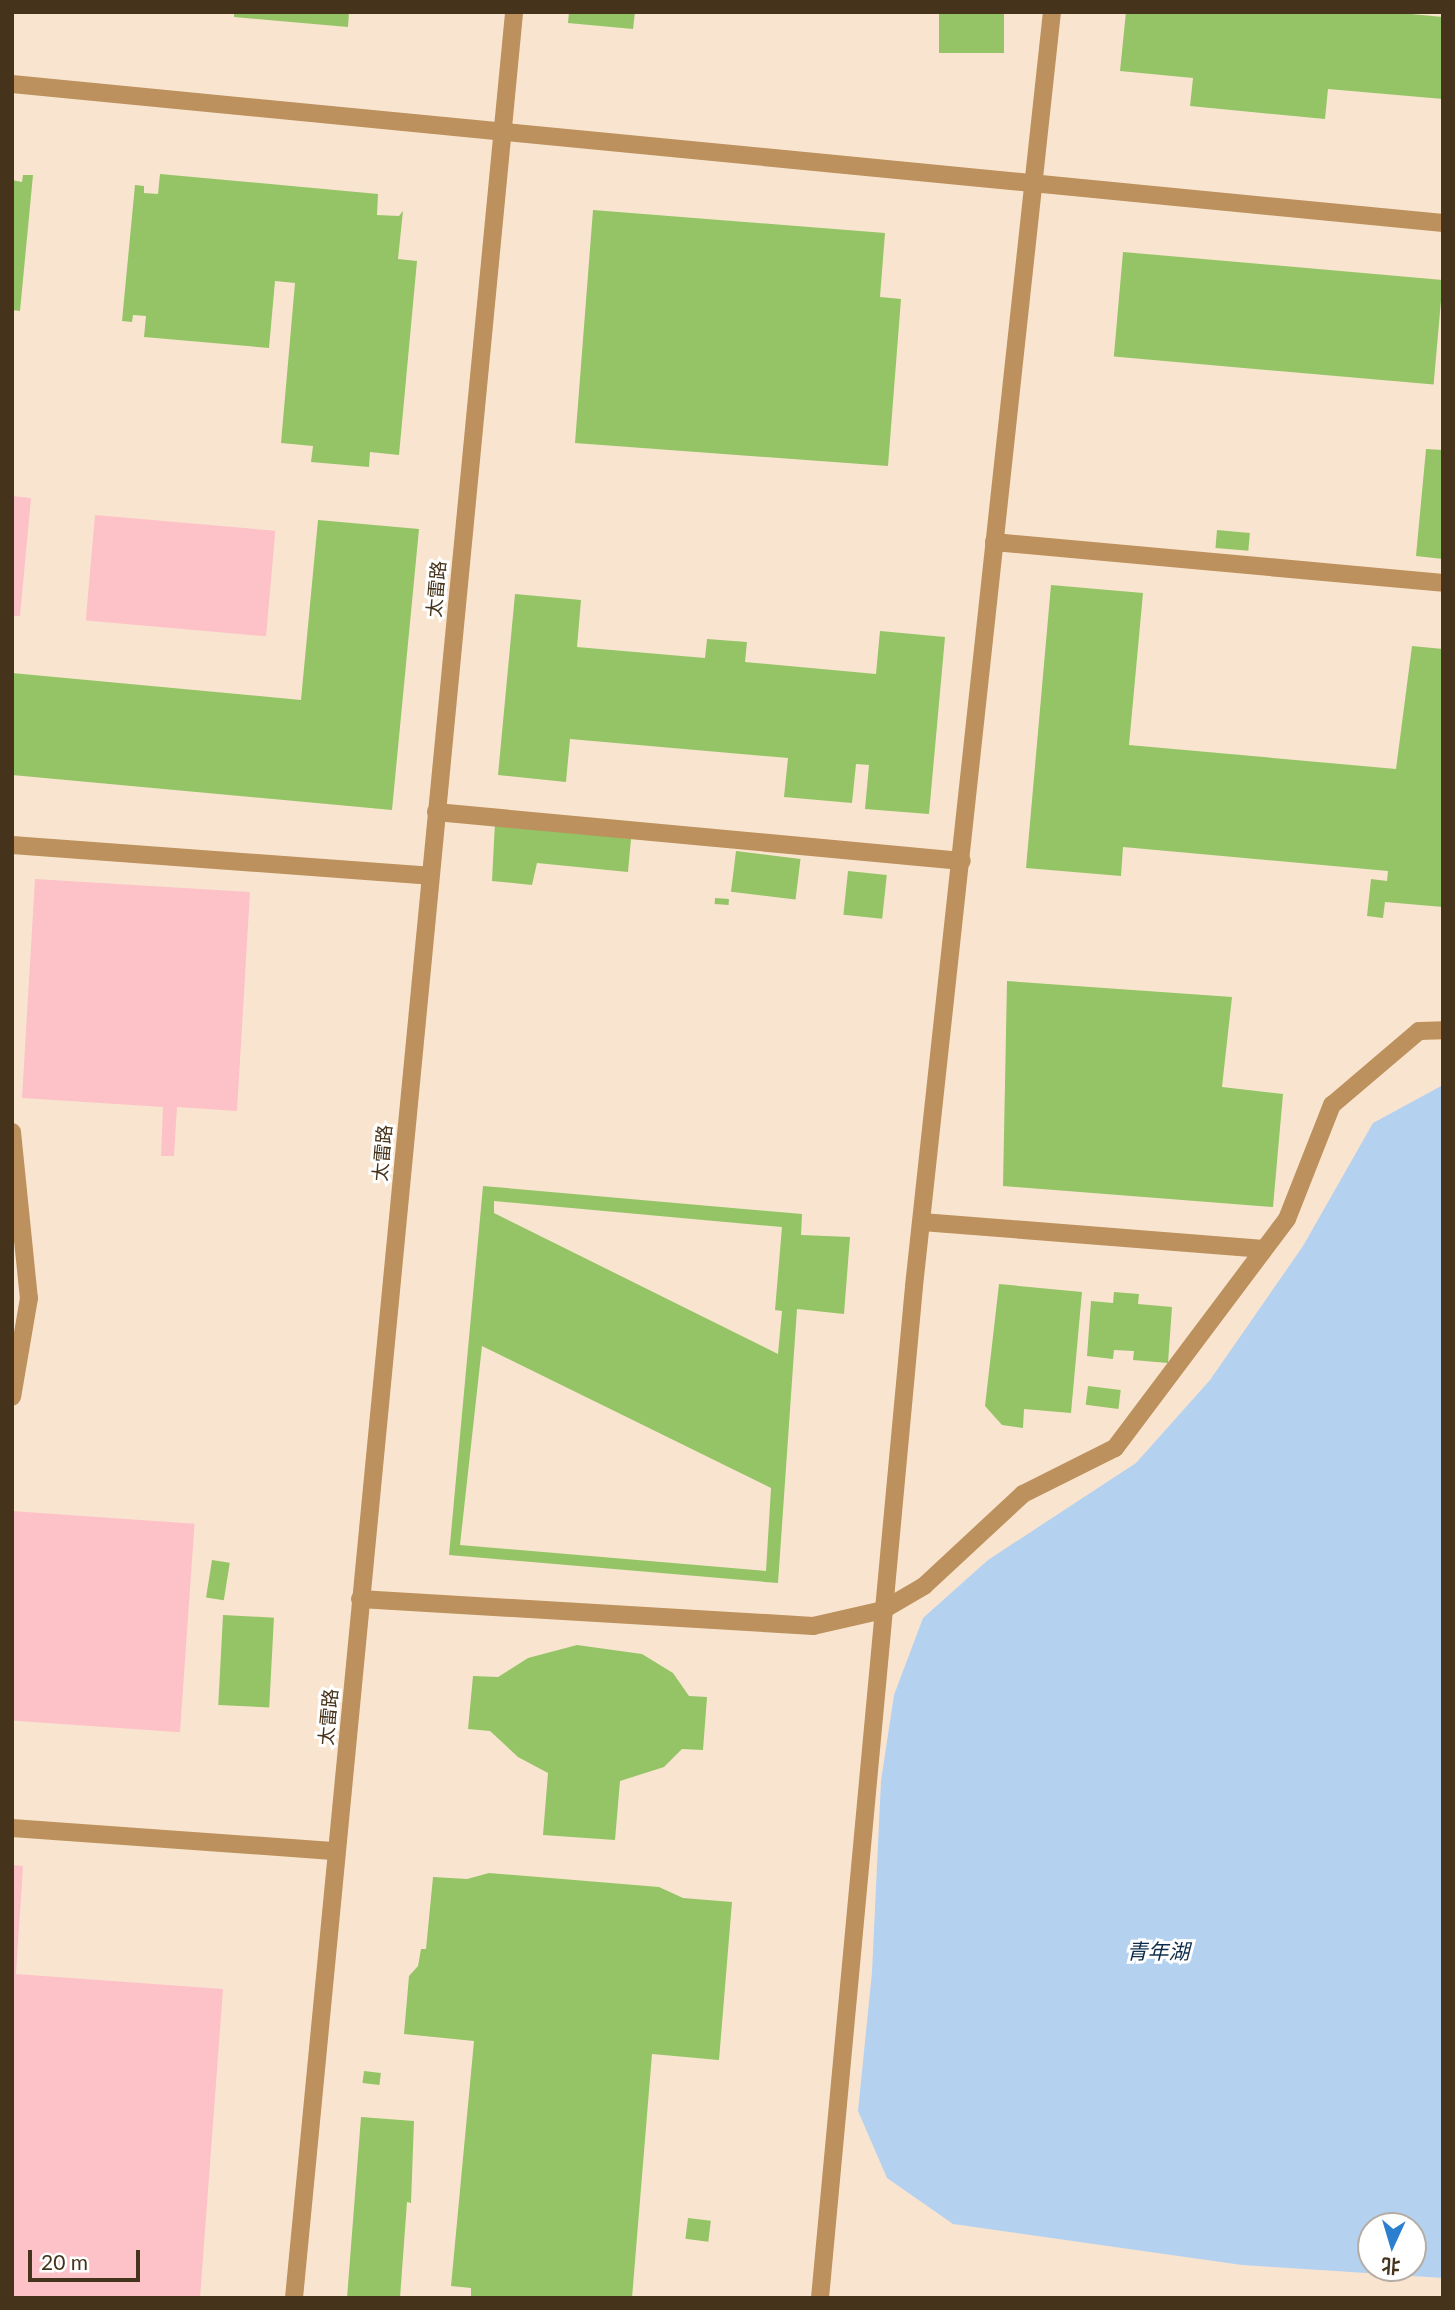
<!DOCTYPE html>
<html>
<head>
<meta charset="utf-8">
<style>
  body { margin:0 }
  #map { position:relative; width:1455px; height:2310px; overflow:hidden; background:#f9e5cf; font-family:Lato,"Noto Sans SC",sans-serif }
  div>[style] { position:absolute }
  .green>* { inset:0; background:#fcc2c8; transform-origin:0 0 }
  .water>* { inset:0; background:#b5d1f0 }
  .building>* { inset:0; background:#94c466; transform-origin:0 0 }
  .service>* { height:18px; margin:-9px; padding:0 9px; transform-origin:9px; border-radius:9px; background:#bc915d }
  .minor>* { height:18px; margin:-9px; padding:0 9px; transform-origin:9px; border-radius:9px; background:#bc915d }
  .tertiary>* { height:18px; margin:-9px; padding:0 9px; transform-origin:9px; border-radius:9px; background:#bc915d }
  span { translate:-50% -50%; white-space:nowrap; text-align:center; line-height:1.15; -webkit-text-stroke:6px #fff; paint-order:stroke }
  .street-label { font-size:19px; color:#46331b }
  .water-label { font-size:21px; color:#0e2c4a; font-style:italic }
  .frame { position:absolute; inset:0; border:14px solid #46331b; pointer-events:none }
  .north { position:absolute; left:1357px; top:2212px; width:70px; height:70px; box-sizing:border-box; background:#fff; border:2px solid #b5ada4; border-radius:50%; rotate:184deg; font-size:19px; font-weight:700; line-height:28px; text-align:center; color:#46331b }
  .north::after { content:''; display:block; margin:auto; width:24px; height:32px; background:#2c7fce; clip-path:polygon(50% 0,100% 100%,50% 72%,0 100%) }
  .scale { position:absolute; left:28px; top:2250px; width:112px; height:32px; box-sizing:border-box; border:4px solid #46331b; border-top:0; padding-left:9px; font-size:21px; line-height:24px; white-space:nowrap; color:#46331b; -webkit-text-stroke:5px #fff; paint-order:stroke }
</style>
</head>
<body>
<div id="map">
  <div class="green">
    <div style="clip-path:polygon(12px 496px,31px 498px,20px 616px,12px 616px)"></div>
    <div style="left:95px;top:515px;width:181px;height:106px;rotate:5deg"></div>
    <div style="clip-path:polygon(35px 879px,250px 892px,237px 1111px,177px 1107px,174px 1156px,161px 1156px,163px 1107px,22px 1098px)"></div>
    <div style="left:12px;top:1511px;width:183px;height:209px;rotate:4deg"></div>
    <div style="clip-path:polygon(12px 1865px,23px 1866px,16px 1974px,223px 1989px,200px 2298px,12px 2298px)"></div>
  </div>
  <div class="water">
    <div style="clip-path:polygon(evenodd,1443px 1085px,1443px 2278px,1242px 2265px,953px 2224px,887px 2178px,858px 2111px,872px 1972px,881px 1781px,894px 1695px,923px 1618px,988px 1560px,1136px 1463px,1210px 1380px,1303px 1246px,1373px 1123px,1443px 1085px,1371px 2226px,1413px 2226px,1413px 2268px,1371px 2268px,1371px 2226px)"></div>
  </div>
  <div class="building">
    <div style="clip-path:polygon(234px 12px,349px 12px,348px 27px,234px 17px)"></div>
    <div style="clip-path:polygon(569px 12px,635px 12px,633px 29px,568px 23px)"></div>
    <div style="left:939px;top:12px;width:65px;height:41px"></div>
    <div style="clip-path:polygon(1126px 12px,1390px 12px,1443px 17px,1443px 99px,1328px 89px,1325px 119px,1190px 106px,1193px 78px,1120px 71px)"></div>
    <div style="clip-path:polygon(160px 174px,378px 194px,377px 215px,399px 216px,403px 211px,398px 259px,417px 261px,399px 455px,370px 452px,369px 467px,311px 462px,313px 446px,281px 443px,295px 283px,275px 281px,269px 348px,144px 337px,146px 316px,133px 315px,132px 322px,122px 321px,135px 185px,144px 186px,144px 193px,158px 194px)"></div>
    <div style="clip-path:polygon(23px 175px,33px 175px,20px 311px,12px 310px,12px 180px,22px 182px)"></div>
    <div style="clip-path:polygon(593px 210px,885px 233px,880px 297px,901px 299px,888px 466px,575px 443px)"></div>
    <div style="left:1123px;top:252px;width:321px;height:105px;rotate:5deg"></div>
    <div style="clip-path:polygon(1426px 449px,1443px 450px,1443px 559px,1416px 556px)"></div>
    <div style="clip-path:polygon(318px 520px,419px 529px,392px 810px,12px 775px,12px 673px,301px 700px)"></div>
    <div style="left:1217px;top:530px;width:33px;height:18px;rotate:5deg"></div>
    <div style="clip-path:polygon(1051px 585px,1143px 593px,1129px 745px,1396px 769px,1412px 646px,1443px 649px,1443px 907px,1385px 902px,1383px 918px,1367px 916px,1371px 879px,1387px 881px,1388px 871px,1123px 847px,1121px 876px,1026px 868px)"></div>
    <div style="clip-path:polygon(515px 594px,581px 600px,577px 647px,705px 658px,707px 639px,747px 642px,745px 662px,876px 674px,880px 631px,945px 637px,929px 814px,865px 809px,869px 765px,856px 764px,852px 803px,784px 797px,788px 758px,570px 739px,566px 782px,498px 775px)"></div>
    <div style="clip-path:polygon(495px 822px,631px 839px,628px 872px,537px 863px,532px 885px,492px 881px)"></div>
    <div style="left:736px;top:851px;width:65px;height:41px;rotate:7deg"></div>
    <div style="left:848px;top:871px;width:39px;height:44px;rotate:6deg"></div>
    <div style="left:715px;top:898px;width:14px;height:6px;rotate:4deg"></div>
    <div style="clip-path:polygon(1007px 981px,1232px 997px,1222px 1087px,1283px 1094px,1273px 1207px,1003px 1186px)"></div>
    <div style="clip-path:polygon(evenodd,483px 1186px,802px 1214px,801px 1235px,850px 1237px,844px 1314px,797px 1309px,778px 1583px,449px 1555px,483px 1186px,494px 1201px,782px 1227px,775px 1310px,782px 1311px,778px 1354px,494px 1213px,494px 1201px,483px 1186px,482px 1346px,771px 1488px,766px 1571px,460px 1545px,482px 1346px)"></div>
    <div style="clip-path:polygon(999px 1284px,1082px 1292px,1071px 1413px,1024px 1409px,1023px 1428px,1002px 1425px,985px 1406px)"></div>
    <div style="clip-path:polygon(1114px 1292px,1139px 1294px,1138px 1304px,1172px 1307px,1168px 1363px,1133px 1360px,1134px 1351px,1114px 1350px,1113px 1359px,1087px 1356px,1091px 1301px,1113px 1303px)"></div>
    <div style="left:1088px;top:1386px;width:33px;height:19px;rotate:7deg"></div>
    <div style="left:212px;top:1560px;width:18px;height:38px;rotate:9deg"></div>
    <div style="left:223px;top:1615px;width:51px;height:90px;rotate:3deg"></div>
    <div style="clip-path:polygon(577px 1645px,642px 1654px,673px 1673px,689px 1696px,707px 1697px,703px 1750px,682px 1749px,664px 1767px,620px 1781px,615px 1840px,543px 1835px,548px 1773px,518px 1757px,490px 1731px,468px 1729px,473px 1676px,498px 1677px,528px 1658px)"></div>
    <div style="clip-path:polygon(489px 1873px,659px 1887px,683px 1898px,732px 1902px,719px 2060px,652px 2054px,632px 2298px,471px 2298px,471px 2288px,451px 2286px,474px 2041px,404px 2034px,409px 1976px,418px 1966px,421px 1949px,426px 1949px,433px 1877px,467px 1879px)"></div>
    <div style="left:364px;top:2071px;width:17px;height:12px;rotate:7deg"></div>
    <div style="clip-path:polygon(361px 2117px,414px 2121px,411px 2203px,407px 2202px,400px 2298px,347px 2298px)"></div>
    <div style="left:688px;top:2218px;width:23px;height:21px;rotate:7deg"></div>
  </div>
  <div class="service">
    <div style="left:12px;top:845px;width:419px;rotate:4.2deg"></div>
    <div style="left:12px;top:1132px;width:167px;rotate:84.2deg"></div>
    <div style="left:29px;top:1298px;width:100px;rotate:99.7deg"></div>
    <div style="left:922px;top:1222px;width:343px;rotate:4.5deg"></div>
  </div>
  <div class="minor">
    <div style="left:12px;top:84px;width:1438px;rotate:5.55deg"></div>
    <div style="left:994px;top:542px;width:451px;rotate:5.2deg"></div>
    <div style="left:436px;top:812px;width:528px;rotate:5.32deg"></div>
    <div style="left:360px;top:1599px;width:454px;rotate:3.4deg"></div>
    <div style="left:813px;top:1626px;width:72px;rotate:-12.9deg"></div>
    <div style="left:883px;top:1610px;width:48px;rotate:-30.3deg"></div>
    <div style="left:924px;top:1586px;width:135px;rotate:-42.9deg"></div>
    <div style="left:1023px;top:1494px;width:103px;rotate:-26.6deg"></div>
    <div style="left:1115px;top:1448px;width:286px;rotate:-53.1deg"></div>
    <div style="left:1287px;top:1219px;width:123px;rotate:-68.5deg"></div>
    <div style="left:1332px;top:1105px;width:114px;rotate:-40.4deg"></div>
    <div style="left:1419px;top:1031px;width:24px;rotate:-2deg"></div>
    <div style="left:12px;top:1828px;width:325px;rotate:4.1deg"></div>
    <div style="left:820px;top:2298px;width:1016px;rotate:-84.69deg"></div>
    <div style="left:914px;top:1286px;width:1281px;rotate:-83.82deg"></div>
  </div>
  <div class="tertiary">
    <div style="left:294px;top:2298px;width:2297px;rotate:-84.5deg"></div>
  </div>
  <div class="street-label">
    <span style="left:436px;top:589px;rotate:-85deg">太雷路</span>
    <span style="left:382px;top:1153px;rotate:-85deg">太雷路</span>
    <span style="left:328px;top:1717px;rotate:-85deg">太雷路</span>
  </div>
  <div class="water-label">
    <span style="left:1158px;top:1951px">青年湖</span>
  </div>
  <div class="frame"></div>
  <div class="north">北</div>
  <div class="scale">20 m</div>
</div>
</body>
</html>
